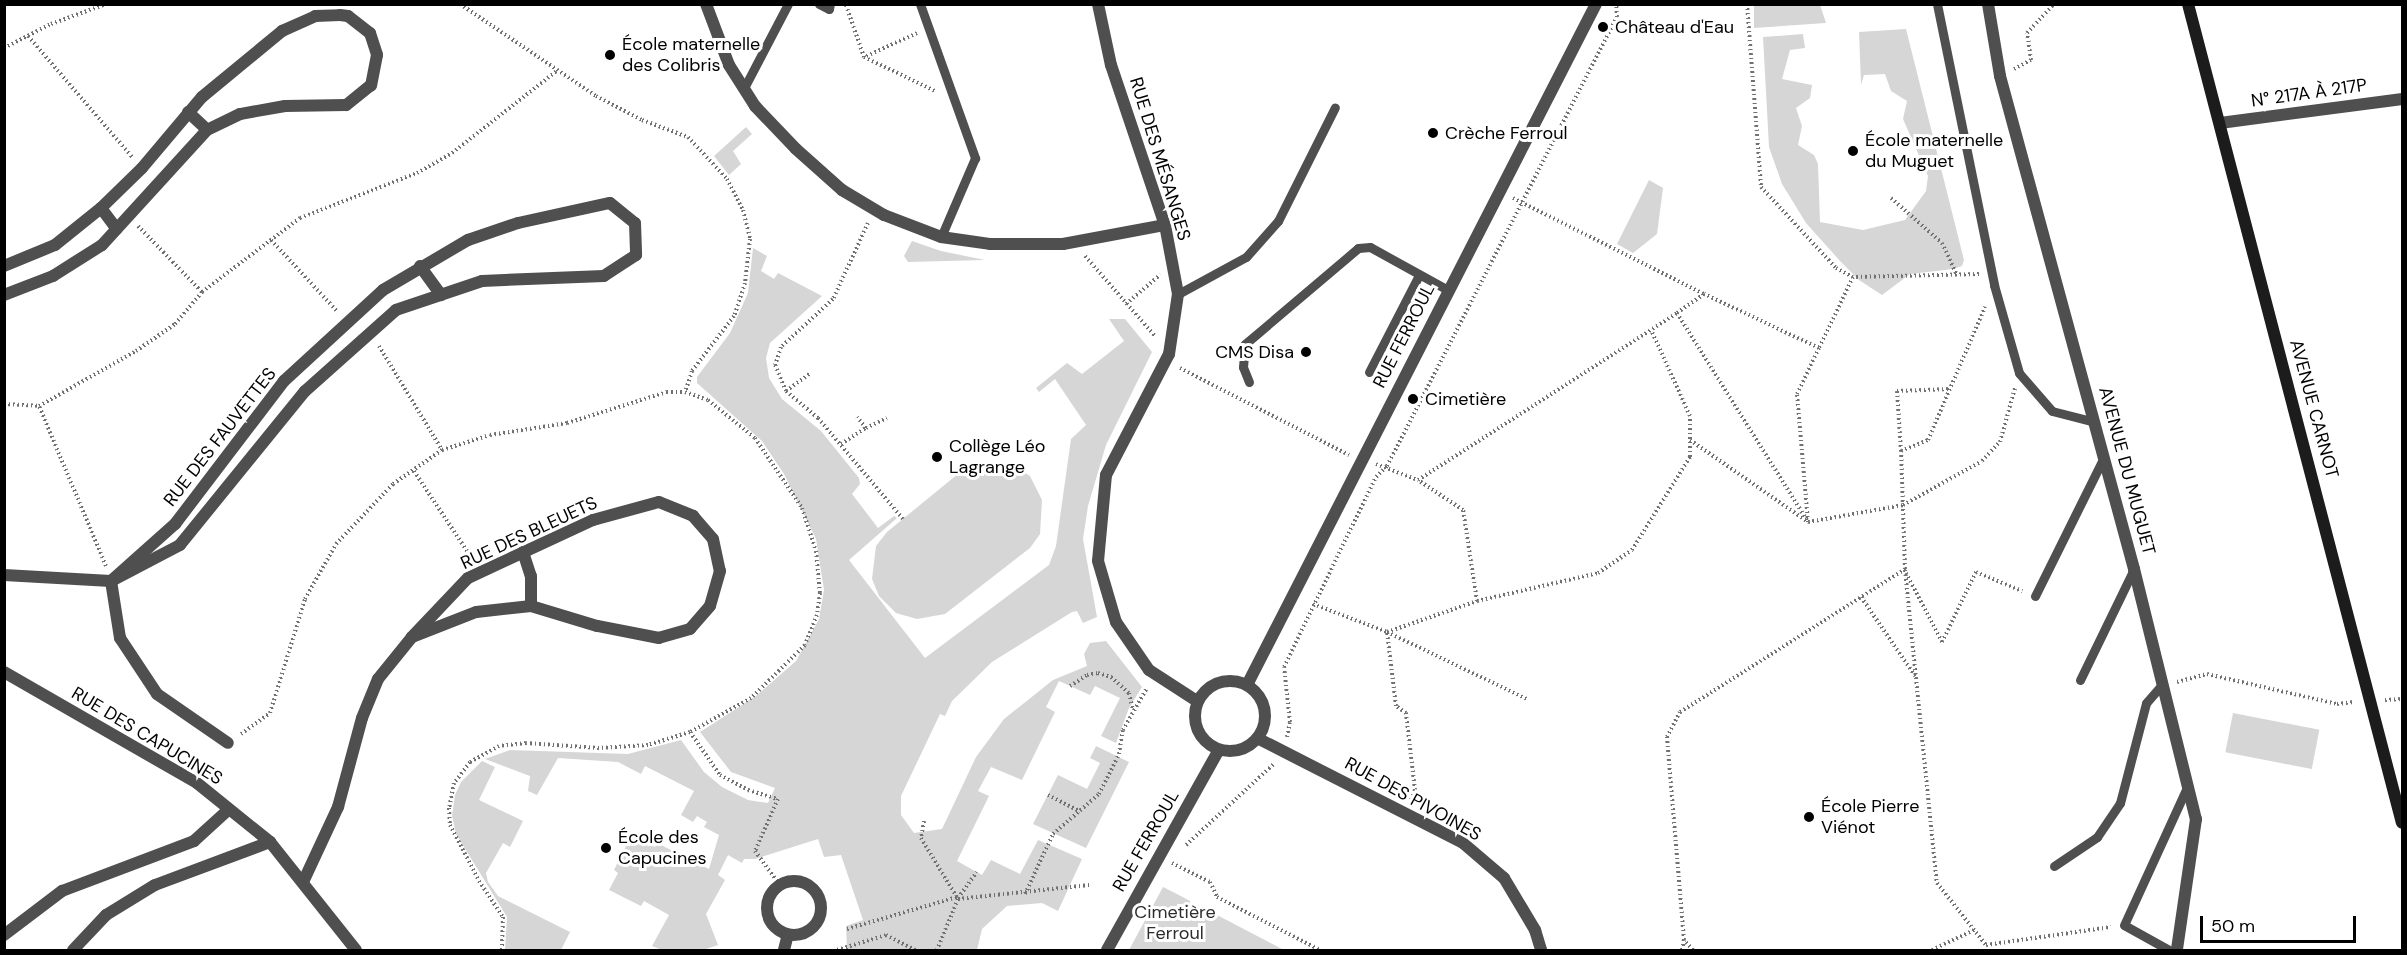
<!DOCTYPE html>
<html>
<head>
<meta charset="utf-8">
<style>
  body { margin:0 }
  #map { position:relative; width:2407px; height:955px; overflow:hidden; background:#fff; font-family:"DM Sans",sans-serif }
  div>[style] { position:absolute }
  .green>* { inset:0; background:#d6d6d6; transform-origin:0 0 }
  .path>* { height:4px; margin-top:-2px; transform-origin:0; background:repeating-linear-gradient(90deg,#717171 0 1.5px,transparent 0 4.5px) }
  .service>* { height:9px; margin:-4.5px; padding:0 4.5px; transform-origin:4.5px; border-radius:4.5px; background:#4f4f4f }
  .minor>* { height:12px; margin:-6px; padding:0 6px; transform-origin:6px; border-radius:6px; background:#4f4f4f }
  .minor>.ring { margin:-6px; padding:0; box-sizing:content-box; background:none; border:12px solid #4f4f4f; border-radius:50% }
  .tertiary>* { height:12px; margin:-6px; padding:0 6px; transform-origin:6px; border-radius:6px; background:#4f4f4f }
  .tertiary>.ring { margin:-6px; padding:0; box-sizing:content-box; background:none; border:12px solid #4f4f4f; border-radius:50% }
  .secondary>* { height:12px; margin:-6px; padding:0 6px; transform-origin:6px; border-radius:6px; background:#1c1c1c }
  .dots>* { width:16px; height:16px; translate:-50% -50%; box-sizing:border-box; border:3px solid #fff; border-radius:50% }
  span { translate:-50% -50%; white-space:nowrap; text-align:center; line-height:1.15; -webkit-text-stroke:6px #fff; paint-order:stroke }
  .poi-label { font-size:18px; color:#000 }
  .left { translate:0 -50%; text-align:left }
  .right { translate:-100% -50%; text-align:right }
  .street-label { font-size:18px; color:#000 }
  .park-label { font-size:18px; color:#2d2d2d }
  .frame { position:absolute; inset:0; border:6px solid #000; pointer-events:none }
  .scale { position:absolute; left:2200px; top:916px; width:156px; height:27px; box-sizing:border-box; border:3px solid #000; border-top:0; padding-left:8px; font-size:18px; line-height:21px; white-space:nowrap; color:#000; -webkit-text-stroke:4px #fff; paint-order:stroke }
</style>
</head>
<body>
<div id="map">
  <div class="green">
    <div style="clip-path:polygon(1754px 4px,1820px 5px,1826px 23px,1754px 28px)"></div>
    <div style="clip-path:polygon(1906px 29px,1964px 260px,1962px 266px,1953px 269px,1910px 274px,1882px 295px,1859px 280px,1840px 261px,1806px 223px,1782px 184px,1769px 147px,1763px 37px,1803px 34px,1805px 48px,1790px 50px,1782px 79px,1812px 85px,1810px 98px,1796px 108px,1802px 126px,1798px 145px,1814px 155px,1818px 164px,1820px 222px,1863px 230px,1905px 220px,1926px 191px,1928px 176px,1903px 119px,1907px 101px,1891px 91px,1885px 74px,1864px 75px,1861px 85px,1859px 32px)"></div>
    <div style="clip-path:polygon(746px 127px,752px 134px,733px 151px,741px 164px,729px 175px,714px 156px)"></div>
    <div style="clip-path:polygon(1649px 180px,1663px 188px,1657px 234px,1633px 253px,1617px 244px)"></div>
    <div style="clip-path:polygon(912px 241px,941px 251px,985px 260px,908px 262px,904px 256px)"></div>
    <div style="clip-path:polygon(753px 248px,767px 256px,761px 271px,774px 279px,778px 273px,822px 296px,770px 343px,766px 358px,769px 378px,782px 399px,821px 431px,859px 478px,860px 484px,852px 494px,878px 528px,894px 516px,897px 518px,849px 560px,925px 658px,1049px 565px,1056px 546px,1071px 439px,1086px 425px,1055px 379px,1039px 392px,1036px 388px,1067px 363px,1082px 374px,1124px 341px,1109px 319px,1125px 319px,1152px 352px,1106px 445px,1088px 506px,1083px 539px,1097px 617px,1083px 623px,1077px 611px,1072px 612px,992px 662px,952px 701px,945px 716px,940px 714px,901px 796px,901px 815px,914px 833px,942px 829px,976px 757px,1004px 719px,1053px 680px,1087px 666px,1084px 654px,1090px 643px,1106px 641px,1142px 687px,1129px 708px,1116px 743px,1101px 736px,1120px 698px,1095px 686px,1090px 695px,1059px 681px,1046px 707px,1055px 712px,1022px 780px,991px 767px,978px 791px,989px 796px,957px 861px,982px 875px,991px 860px,1020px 874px,1038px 840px,1082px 859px,1058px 911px,1042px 903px,1007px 906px,982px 929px,977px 950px,847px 950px,846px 926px,863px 920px,841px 855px,824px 857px,818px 839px,755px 859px,744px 859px,742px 863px,728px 855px,718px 875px,725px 880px,706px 914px,718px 945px,703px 950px,662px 950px,652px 946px,669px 915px,644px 901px,641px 906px,609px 890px,618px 873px,614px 870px,631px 836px,655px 847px,657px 843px,709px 869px,719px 835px,704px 827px,707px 822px,697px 816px,693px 822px,681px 815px,694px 791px,645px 766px,641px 774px,618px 762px,558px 758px,537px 795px,528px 791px,530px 776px,485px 759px,510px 750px,628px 754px,681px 740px,704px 772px,722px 787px,748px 800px,768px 803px,775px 788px,731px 772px,700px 732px,756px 696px,796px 661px,819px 619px,824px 590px,816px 539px,784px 474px,762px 441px,697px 383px,697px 377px,730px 333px,748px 293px)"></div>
    <div style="clip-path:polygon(983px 461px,1009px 463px,1030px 476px,1042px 500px,1040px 534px,1030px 548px,945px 614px,917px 619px,896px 613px,879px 596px,872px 579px,876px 546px,887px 532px,964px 469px)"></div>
    <div style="left:2233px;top:713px;width:88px;height:40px;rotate:11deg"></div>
    <div style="clip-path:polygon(1096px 746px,1129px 762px,1086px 848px,1033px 824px,1058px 775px,1087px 789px,1100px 763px,1090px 758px)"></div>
    <div style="clip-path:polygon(482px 761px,495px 767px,479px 800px,523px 821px,510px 847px,503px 843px,486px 873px,488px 882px,498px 896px,570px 932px,561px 950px,505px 950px,507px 917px,456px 834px,452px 816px,455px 795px,461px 782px)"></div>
    <div style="clip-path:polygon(1163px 887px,1173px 892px,1284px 950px,1129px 950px)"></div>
  </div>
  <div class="path">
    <div style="left:460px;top:4px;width:164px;rotate:34.1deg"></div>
    <div style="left:596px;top:96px;width:52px;rotate:27.6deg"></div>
    <div style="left:642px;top:120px;width:49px;rotate:20.3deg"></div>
    <div style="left:688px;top:137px;width:57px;rotate:47.1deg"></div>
    <div style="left:727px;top:179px;width:35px;rotate:63deg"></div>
    <div style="left:743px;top:210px;width:30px;rotate:76deg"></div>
    <div style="left:750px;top:239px;width:44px;rotate:96.5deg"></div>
    <div style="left:745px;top:283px;width:35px;rotate:108deg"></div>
    <div style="left:734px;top:316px;width:69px;rotate:127.4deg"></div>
    <div style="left:692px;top:371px;width:22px;rotate:108deg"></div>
    <div style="left:1747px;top:4px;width:184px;rotate:85.6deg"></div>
    <div style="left:1761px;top:187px;width:110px;rotate:47.2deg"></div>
    <div style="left:1836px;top:268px;width:19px;rotate:28deg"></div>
    <div style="left:846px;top:5px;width:55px;rotate:70.9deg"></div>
    <div style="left:917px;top:33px;width:58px;rotate:155.6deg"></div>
    <div style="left:864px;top:57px;width:79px;rotate:25.6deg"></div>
    <div style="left:28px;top:36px;width:161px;rotate:49.3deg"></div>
    <div style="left:4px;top:48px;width:53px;rotate:-27.1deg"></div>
    <div style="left:51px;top:24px;width:59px;rotate:-20deg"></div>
    <div style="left:2014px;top:69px;width:19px;rotate:-28deg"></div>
    <div style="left:2031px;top:60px;width:27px;rotate:-98deg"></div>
    <div style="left:2027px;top:33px;width:40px;rotate:-47deg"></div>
    <div style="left:1513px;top:198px;width:214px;rotate:26.7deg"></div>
    <div style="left:1891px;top:198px;width:68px;rotate:41.4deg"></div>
    <div style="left:1942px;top:243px;width:35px;rotate:65deg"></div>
    <div style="left:868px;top:223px;width:84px;rotate:114.7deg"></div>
    <div style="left:833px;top:299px;width:71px;rotate:137.3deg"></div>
    <div style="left:781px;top:347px;width:19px;rotate:108deg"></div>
    <div style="left:775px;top:365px;width:28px;rotate:67deg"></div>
    <div style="left:786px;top:391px;width:42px;rotate:40.2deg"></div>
    <div style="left:818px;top:418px;width:132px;rotate:49.9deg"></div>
    <div style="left:138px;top:226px;width:92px;rotate:45.9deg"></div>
    <div style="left:271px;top:240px;width:98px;rotate:47.1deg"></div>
    <div style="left:1085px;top:256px;width:106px;rotate:48.8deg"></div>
    <div style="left:1979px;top:274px;width:126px;rotate:178.6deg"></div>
    <div style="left:1853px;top:277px;width:79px;rotate:115.6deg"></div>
    <div style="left:1819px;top:348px;width:127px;rotate:-154.8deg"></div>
    <div style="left:1704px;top:294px;width:33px;rotate:145deg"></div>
    <div style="left:1677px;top:313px;width:247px;rotate:57.9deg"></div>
    <div style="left:1808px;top:522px;width:97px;rotate:-10.1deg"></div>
    <div style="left:1903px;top:505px;width:90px;rotate:-29.1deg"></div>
    <div style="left:1982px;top:461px;width:26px;rotate:-47deg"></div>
    <div style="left:2000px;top:442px;width:56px;rotate:-74.5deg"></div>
    <div style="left:1126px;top:304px;width:45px;rotate:-40.5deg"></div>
    <div style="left:379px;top:346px;width:122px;rotate:58.8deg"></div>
    <div style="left:1180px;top:368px;width:190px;rotate:27.2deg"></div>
    <div style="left:786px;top:391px;width:29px;rotate:-36deg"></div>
    <div style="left:4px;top:404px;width:35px;rotate:3deg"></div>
    <div style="left:866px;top:428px;width:23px;rotate:-25deg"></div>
    <div style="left:1690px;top:440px;width:144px;rotate:34.8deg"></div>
    <div style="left:1808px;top:522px;width:128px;rotate:-94.9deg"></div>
    <div style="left:1797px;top:394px;width:51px;rotate:-64.4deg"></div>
    <div style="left:841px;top:444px;width:30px;rotate:-33deg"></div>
    <div style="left:866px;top:428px;width:14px;rotate:-129deg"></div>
    <div style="left:1901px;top:451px;width:60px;rotate:-93.8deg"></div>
    <div style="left:1897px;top:391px;width:53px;rotate:-2.2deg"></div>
    <div style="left:1376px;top:464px;width:45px;rotate:20.9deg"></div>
    <div style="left:1418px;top:480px;width:308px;rotate:-32.8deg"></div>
    <div style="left:414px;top:471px;width:107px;rotate:56.5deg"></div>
    <div style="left:106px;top:566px;width:173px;rotate:-112.7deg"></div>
    <div style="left:39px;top:406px;width:112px;rotate:-29.6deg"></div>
    <div style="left:136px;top:351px;width:47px;rotate:-34.7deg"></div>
    <div style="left:175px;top:324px;width:42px;rotate:-49.8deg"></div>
    <div style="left:202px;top:292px;width:123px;rotate:-37.1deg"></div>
    <div style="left:300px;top:218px;width:125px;rotate:-21deg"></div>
    <div style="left:417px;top:173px;width:40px;rotate:-29.7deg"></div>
    <div style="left:452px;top:153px;width:135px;rotate:-38.1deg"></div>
    <div style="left:1905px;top:570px;width:315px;rotate:84.2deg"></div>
    <div style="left:1937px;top:883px;width:79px;rotate:51.7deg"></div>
    <div style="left:1986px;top:945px;width:126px;rotate:-8.2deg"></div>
    <div style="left:1906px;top:573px;width:78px;rotate:62.4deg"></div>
    <div style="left:1942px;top:642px;width:78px;rotate:-64.1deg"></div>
    <div style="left:1976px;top:572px;width:50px;rotate:22.4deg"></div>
    <div style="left:1861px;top:597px;width:96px;rotate:55.6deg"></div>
    <div style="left:1477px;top:601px;width:124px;rotate:-13deg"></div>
    <div style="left:1598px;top:573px;width:41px;rotate:-34.1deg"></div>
    <div style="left:1632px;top:550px;width:110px;rotate:-58.1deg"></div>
    <div style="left:1690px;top:457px;width:41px;rotate:-90deg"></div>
    <div style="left:1690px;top:416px;width:92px;rotate:-114.3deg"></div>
    <div style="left:1313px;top:604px;width:79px;rotate:20.7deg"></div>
    <div style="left:1387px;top:632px;width:157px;rotate:25.6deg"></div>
    <div style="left:2177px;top:682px;width:31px;rotate:-15deg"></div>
    <div style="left:2207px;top:674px;width:133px;rotate:13deg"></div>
    <div style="left:2337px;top:704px;width:17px;rotate:-7deg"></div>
    <div style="left:1070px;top:686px;width:20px;rotate:-33deg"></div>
    <div style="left:1087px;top:675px;width:11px;rotate:-10deg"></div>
    <div style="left:1098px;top:673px;width:14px;rotate:17deg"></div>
    <div style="left:1111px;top:677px;width:24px;rotate:42deg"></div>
    <div style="left:1129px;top:693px;width:17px;rotate:77deg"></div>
    <div style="left:2385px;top:700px;width:17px;rotate:-3deg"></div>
    <div style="left:690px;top:732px;width:52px;rotate:55.1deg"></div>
    <div style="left:720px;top:775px;width:32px;rotate:28deg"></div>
    <div style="left:748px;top:790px;width:31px;rotate:17deg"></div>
    <div style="left:778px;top:799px;width:57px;rotate:113.9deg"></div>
    <div style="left:755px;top:851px;width:42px;rotate:53.7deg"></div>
    <div style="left:241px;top:734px;width:36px;rotate:-36deg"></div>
    <div style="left:270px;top:713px;width:119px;rotate:-72.9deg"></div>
    <div style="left:305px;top:599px;width:63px;rotate:-60.6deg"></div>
    <div style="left:336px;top:544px;width:83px;rotate:-46.5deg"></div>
    <div style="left:393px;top:484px;width:60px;rotate:-34.8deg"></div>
    <div style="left:442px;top:450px;width:50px;rotate:-17.4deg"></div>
    <div style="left:490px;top:435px;width:78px;rotate:-8.9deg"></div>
    <div style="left:567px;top:423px;width:105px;rotate:-17.2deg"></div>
    <div style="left:667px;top:392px;width:18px"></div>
    <div style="left:685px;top:392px;width:24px;rotate:19deg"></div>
    <div style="left:708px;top:400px;width:60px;rotate:39deg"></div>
    <div style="left:755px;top:438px;width:84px;rotate:56.1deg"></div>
    <div style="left:802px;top:508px;width:45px;rotate:72deg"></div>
    <div style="left:816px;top:551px;width:42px;rotate:84.6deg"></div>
    <div style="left:820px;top:593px;width:22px;rotate:98deg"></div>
    <div style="left:817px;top:615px;width:32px;rotate:112deg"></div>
    <div style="left:805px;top:645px;width:76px;rotate:135.5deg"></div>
    <div style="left:751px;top:698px;width:70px;rotate:150.9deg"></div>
    <div style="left:690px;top:732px;width:44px;rotate:162.8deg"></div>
    <div style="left:648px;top:745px;width:49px;rotate:176.5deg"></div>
    <div style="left:599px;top:748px;width:73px;rotate:-176.1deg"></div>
    <div style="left:526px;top:743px;width:27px;rotate:174deg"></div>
    <div style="left:499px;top:746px;width:33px;rotate:151deg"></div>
    <div style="left:470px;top:762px;width:26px;rotate:127deg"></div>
    <div style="left:454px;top:783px;width:25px;rotate:101deg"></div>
    <div style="left:449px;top:808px;width:17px;rotate:87deg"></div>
    <div style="left:450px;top:825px;width:63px;rotate:62.6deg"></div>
    <div style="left:479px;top:881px;width:43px;rotate:56.3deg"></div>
    <div style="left:503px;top:917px;width:33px;rotate:92deg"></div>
    <div style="left:1287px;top:737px;width:15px;rotate:-79deg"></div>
    <div style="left:1290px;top:722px;width:55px;rotate:-96.2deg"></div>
    <div style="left:1284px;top:667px;width:211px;rotate:-64.2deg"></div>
    <div style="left:1376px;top:477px;width:16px;rotate:-45deg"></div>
    <div style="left:1387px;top:466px;width:504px;rotate:-62.88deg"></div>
    <div style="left:1617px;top:17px;width:13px;rotate:-94deg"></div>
    <div style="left:1048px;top:795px;width:36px;rotate:27deg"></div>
    <div style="left:1411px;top:800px;width:11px;rotate:-68deg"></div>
    <div style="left:1415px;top:790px;width:78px;rotate:-96.7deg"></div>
    <div style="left:1406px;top:713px;width:12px;rotate:-145deg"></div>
    <div style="left:1396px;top:706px;width:75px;rotate:-96.9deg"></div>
    <div style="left:1387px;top:632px;width:95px;rotate:-19deg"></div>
    <div style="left:1477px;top:601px;width:92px;rotate:-98.7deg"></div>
    <div style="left:1463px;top:510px;width:54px;rotate:-146.3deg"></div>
    <div style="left:924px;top:821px;width:17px;rotate:100deg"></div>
    <div style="left:921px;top:838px;width:71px;rotate:58.8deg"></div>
    <div style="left:958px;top:899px;width:55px;rotate:112.4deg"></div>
    <div style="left:1186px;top:845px;width:121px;rotate:-42.7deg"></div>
    <div style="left:1172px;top:863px;width:42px;rotate:26.6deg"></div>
    <div style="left:1210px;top:882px;width:17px;rotate:65deg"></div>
    <div style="left:1217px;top:897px;width:116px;rotate:27.2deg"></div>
    <div style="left:1025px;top:894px;width:66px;rotate:-65deg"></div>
    <div style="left:1053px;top:834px;width:61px;rotate:-41deg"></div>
    <div style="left:1099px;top:794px;width:45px;rotate:-63.4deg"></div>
    <div style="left:1119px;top:754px;width:24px;rotate:-81deg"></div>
    <div style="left:1123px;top:730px;width:48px;rotate:-60.3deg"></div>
    <div style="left:958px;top:898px;width:32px;rotate:-54deg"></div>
    <div style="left:958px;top:899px;width:132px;rotate:-6.1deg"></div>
    <div style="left:847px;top:929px;width:115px;rotate:-16.2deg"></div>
    <div style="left:837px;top:950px;width:51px;rotate:-17deg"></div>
    <div style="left:886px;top:935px;width:33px;rotate:27deg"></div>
    <div style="left:1682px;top:950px;width:10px;rotate:-79deg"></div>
    <div style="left:1693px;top:950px;width:13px;rotate:-132deg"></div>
    <div style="left:1684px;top:940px;width:204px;rotate:-94.8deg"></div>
    <div style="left:1667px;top:737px;width:28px;rotate:-63deg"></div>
    <div style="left:1680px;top:712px;width:267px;rotate:-32.4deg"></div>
    <div style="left:1905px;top:569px;width:118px;rotate:-91.9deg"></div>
    <div style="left:1901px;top:451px;width:29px;rotate:-22deg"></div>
    <div style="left:1928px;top:440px;width:145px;rotate:-66.8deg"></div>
    <div style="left:1932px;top:950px;width:47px;rotate:-25.5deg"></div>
  </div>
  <div class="service">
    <div style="left:819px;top:4px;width:11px;rotate:27deg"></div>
    <div style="left:829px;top:9px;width:5px;rotate:-79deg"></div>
    <div style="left:920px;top:4px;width:164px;rotate:70.3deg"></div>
    <div style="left:975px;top:158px;width:86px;rotate:113.3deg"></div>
    <div style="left:1937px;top:4px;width:287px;rotate:78.5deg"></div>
    <div style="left:1994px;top:285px;width:91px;rotate:74.1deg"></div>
    <div style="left:2019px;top:373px;width:50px;rotate:49deg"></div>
    <div style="left:2052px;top:411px;width:44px;rotate:14.3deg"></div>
    <div style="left:744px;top:88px;width:95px;rotate:-62.4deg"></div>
    <div style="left:1178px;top:294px;width:77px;rotate:-28.6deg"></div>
    <div style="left:1246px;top:257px;width:48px;rotate:-48.4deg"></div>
    <div style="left:1278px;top:221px;width:127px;rotate:-63.4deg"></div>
    <div style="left:1369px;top:372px;width:109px;rotate:-62.7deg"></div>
    <div style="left:1249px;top:382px;width:16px;rotate:-112deg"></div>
    <div style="left:1243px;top:367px;width:23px;rotate:-85deg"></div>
    <div style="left:1245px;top:344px;width:148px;rotate:-40.3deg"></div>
    <div style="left:1358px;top:248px;width:12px;rotate:-5deg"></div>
    <div style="left:1370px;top:247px;width:89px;rotate:28.9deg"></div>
    <div style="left:2035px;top:596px;width:155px;rotate:-63.6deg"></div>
    <div style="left:2080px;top:680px;width:123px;rotate:-64.1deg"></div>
    <div style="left:2054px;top:866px;width:52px;rotate:-34deg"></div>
    <div style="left:2097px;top:837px;width:41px;rotate:-55.9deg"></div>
    <div style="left:2120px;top:803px;width:103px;rotate:-75.4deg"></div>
    <div style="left:2146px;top:703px;width:23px;rotate:-49deg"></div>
    <div style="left:2169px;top:950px;width:51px;rotate:-150.9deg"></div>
    <div style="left:2124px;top:925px;width:154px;rotate:-65.4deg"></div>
  </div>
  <div class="minor">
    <div style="left:706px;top:4px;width:65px;rotate:69.3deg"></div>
    <div style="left:729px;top:65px;width:49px;rotate:57.6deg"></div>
    <div style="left:755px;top:106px;width:59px;rotate:46.4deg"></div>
    <div style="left:796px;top:149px;width:62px;rotate:41.7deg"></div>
    <div style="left:842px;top:190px;width:49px;rotate:30.8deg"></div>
    <div style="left:884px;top:215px;width:61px;rotate:21.1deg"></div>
    <div style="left:941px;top:237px;width:49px;rotate:8.1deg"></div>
    <div style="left:990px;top:244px;width:73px"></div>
    <div style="left:1063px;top:244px;width:104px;rotate:-10.6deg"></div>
    <div style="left:1098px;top:4px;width:62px;rotate:78deg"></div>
    <div style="left:1111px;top:65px;width:169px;rotate:71.4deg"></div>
    <div style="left:1165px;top:225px;width:70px;rotate:79.3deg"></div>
    <div style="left:1178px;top:294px;width:61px;rotate:98.5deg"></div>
    <div style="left:1169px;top:354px;width:136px;rotate:117.5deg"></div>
    <div style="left:1106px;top:475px;width:86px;rotate:95.3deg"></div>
    <div style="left:1098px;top:561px;width:64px;rotate:73.6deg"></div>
    <div style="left:1116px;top:622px;width:58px;rotate:55.5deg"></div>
    <div style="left:1149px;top:670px;width:57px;rotate:32.9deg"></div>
    <div style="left:1988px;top:4px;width:73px;rotate:80.5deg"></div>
    <div style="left:2000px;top:76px;width:511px;rotate:74.79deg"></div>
    <div style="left:2134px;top:569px;width:258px;rotate:76.1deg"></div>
    <div style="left:2196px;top:819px;width:132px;rotate:98.3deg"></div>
    <div style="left:188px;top:112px;width:26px;rotate:43deg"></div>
    <div style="left:2220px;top:123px;width:184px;rotate:-7.5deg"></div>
    <div style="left:610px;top:203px;width:32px;rotate:39deg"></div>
    <div style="left:635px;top:223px;width:32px;rotate:88deg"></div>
    <div style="left:636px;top:255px;width:38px;rotate:147deg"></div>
    <div style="left:604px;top:276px;width:122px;rotate:177.7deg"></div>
    <div style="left:482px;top:281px;width:91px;rotate:161.4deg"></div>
    <div style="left:396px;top:310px;width:122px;rotate:138.3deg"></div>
    <div style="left:305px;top:391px;width:198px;rotate:129.1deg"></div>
    <div style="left:180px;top:545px;width:78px;rotate:152.4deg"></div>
    <div style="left:111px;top:581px;width:86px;rotate:-41.7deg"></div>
    <div style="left:175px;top:524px;width:180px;rotate:-52.7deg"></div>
    <div style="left:284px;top:381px;width:134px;rotate:-42.6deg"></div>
    <div style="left:383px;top:290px;width:99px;rotate:-30.5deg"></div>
    <div style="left:468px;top:240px;width:53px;rotate:-18.8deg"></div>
    <div style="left:518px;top:223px;width:94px;rotate:-12.3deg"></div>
    <div style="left:101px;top:208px;width:26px;rotate:53deg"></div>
    <div style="left:4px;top:266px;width:55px;rotate:-22.4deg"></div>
    <div style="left:55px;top:245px;width:59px;rotate:-38.8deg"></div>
    <div style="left:101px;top:208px;width:57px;rotate:-44.3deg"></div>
    <div style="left:142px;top:168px;width:93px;rotate:-49.8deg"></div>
    <div style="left:202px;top:97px;width:104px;rotate:-39.5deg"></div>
    <div style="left:282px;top:31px;width:36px;rotate:-24deg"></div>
    <div style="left:315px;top:16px;width:25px;rotate:-2deg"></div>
    <div style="left:340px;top:15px;width:8px;rotate:7deg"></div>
    <div style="left:348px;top:16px;width:28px;rotate:38deg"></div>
    <div style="left:370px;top:33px;width:23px;rotate:72deg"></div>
    <div style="left:377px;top:55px;width:31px;rotate:101deg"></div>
    <div style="left:371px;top:85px;width:32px;rotate:141deg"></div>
    <div style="left:346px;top:105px;width:61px;rotate:179.1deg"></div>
    <div style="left:285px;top:106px;width:46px;rotate:169.9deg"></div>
    <div style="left:240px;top:114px;width:37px;rotate:154deg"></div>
    <div style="left:207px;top:130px;width:156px;rotate:132.4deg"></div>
    <div style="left:102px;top:245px;width:58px;rotate:147.7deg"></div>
    <div style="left:53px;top:276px;width:53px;rotate:158.8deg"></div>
    <div style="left:420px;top:266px;width:36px;rotate:54deg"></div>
    <div style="left:523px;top:552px;width:25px;rotate:72deg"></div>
    <div style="left:531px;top:576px;width:30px;rotate:90deg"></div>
    <div style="left:4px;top:575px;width:107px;rotate:3.2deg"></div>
    <div style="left:111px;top:581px;width:58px;rotate:81deg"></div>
    <div style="left:120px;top:638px;width:67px;rotate:56.5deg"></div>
    <div style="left:157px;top:694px;width:86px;rotate:34.6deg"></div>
    <div style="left:304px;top:880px;width:81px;rotate:-65deg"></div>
    <div style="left:338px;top:807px;width:92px;rotate:-74.9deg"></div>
    <div style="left:362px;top:718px;width:42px;rotate:-67.7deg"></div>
    <div style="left:378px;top:679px;width:54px;rotate:-51deg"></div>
    <div style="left:412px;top:637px;width:81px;rotate:-46.5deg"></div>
    <div style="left:468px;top:578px;width:138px;rotate:-24.9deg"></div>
    <div style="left:593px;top:520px;width:68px;rotate:-15.3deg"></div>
    <div style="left:659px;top:502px;width:37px;rotate:22deg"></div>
    <div style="left:693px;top:516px;width:30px;rotate:49deg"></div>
    <div style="left:713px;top:539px;width:33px;rotate:78deg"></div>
    <div style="left:720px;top:571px;width:36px;rotate:106deg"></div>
    <div style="left:710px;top:606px;width:30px;rotate:131deg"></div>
    <div style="left:690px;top:629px;width:32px;rotate:164deg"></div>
    <div style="left:659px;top:638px;width:63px;rotate:-169deg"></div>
    <div style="left:597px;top:626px;width:69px;rotate:-163.1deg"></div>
    <div style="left:531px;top:606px;width:55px;rotate:173.8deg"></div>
    <div style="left:476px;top:612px;width:69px;rotate:158.7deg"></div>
    <div class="ring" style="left:767px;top:881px;width:42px;height:42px"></div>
    <div style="left:4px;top:935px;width:73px;rotate:-37.2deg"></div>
    <div style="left:62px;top:891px;width:141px;rotate:-20.7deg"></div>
    <div style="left:194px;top:841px;width:47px;rotate:-42.4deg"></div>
    <div style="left:73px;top:950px;width:48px;rotate:-46.7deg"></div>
    <div style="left:106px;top:915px;width:57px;rotate:-31.5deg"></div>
    <div style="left:155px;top:885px;width:123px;rotate:-20.5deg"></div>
    <div style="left:784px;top:950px;width:16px;rotate:-76deg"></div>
  </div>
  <div class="tertiary">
    <div style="left:4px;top:672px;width:223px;rotate:29.9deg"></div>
    <div style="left:197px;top:783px;width:94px;rotate:38.9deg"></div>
    <div style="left:270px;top:842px;width:138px;rotate:51.5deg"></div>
    <div class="ring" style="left:1195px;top:681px;width:58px;height:58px"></div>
    <div style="left:1247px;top:685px;width:765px;rotate:-62.87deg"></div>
    <div style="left:1259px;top:739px;width:229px;rotate:27deg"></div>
    <div style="left:1463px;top:843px;width:54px;rotate:40.5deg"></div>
    <div style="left:1504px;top:878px;width:61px;rotate:59.2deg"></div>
    <div style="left:1535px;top:930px;width:21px;rotate:73deg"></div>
    <div style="left:1107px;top:950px;width:229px;rotate:-60.8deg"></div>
  </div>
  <div class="secondary">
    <div style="left:2188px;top:4px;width:846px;rotate:75.36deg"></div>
  </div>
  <div class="dots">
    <div style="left:1603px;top:27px;background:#000"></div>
    <div style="left:610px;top:55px;background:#000"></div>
    <div style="left:1433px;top:133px;background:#000"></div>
    <div style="left:1853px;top:151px;background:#000"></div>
    <div style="left:1306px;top:352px;background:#000"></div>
    <div style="left:1413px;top:399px;background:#000"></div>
    <div style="left:937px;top:457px;background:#000"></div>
    <div style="left:1809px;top:817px;background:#000"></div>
    <div style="left:606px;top:848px;background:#000"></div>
  </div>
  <div class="poi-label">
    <span class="left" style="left:1615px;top:27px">Château d'Eau</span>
    <span class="left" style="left:622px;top:55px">École maternelle<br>des Colibris</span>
    <span class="left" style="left:1445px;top:133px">Crèche Ferroul</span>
    <span class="left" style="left:1865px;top:151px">École maternelle<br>du Muguet</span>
    <span class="right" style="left:1294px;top:352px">CMS Disa</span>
    <span class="left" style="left:1425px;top:399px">Cimetière</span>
    <span class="left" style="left:949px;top:457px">Collège Léo<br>Lagrange</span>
    <span class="left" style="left:1821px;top:817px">École Pierre<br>Viénot</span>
    <span class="left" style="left:618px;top:848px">École des<br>Capucines</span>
  </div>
  <div class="street-label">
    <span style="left:2309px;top:93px;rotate:-8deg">N° 217A À 217P</span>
    <span style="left:1160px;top:159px;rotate:73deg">RUE DES MÉSANGES</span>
    <span style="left:1404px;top:336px;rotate:-63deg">RUE FERROUL</span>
    <span style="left:2314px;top:409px;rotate:75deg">AVENUE CARNOT</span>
    <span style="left:220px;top:437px;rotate:-52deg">RUE DES FAUVETTES</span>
    <span style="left:2127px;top:471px;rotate:75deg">AVENUE DU MUGUET</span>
    <span style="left:529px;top:533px;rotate:-25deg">RUE DES BLEUETS</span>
    <span style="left:147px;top:736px;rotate:31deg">RUE DES CAPUCINES</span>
    <span style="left:1413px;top:799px;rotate:29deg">RUE DES PIVOINES</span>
    <span style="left:1146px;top:841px;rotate:-60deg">RUE FERROUL</span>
  </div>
  <div class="park-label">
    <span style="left:1175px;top:923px">Cimetière<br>Ferroul</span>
  </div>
  <div class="frame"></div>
  <div class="scale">50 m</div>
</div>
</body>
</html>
